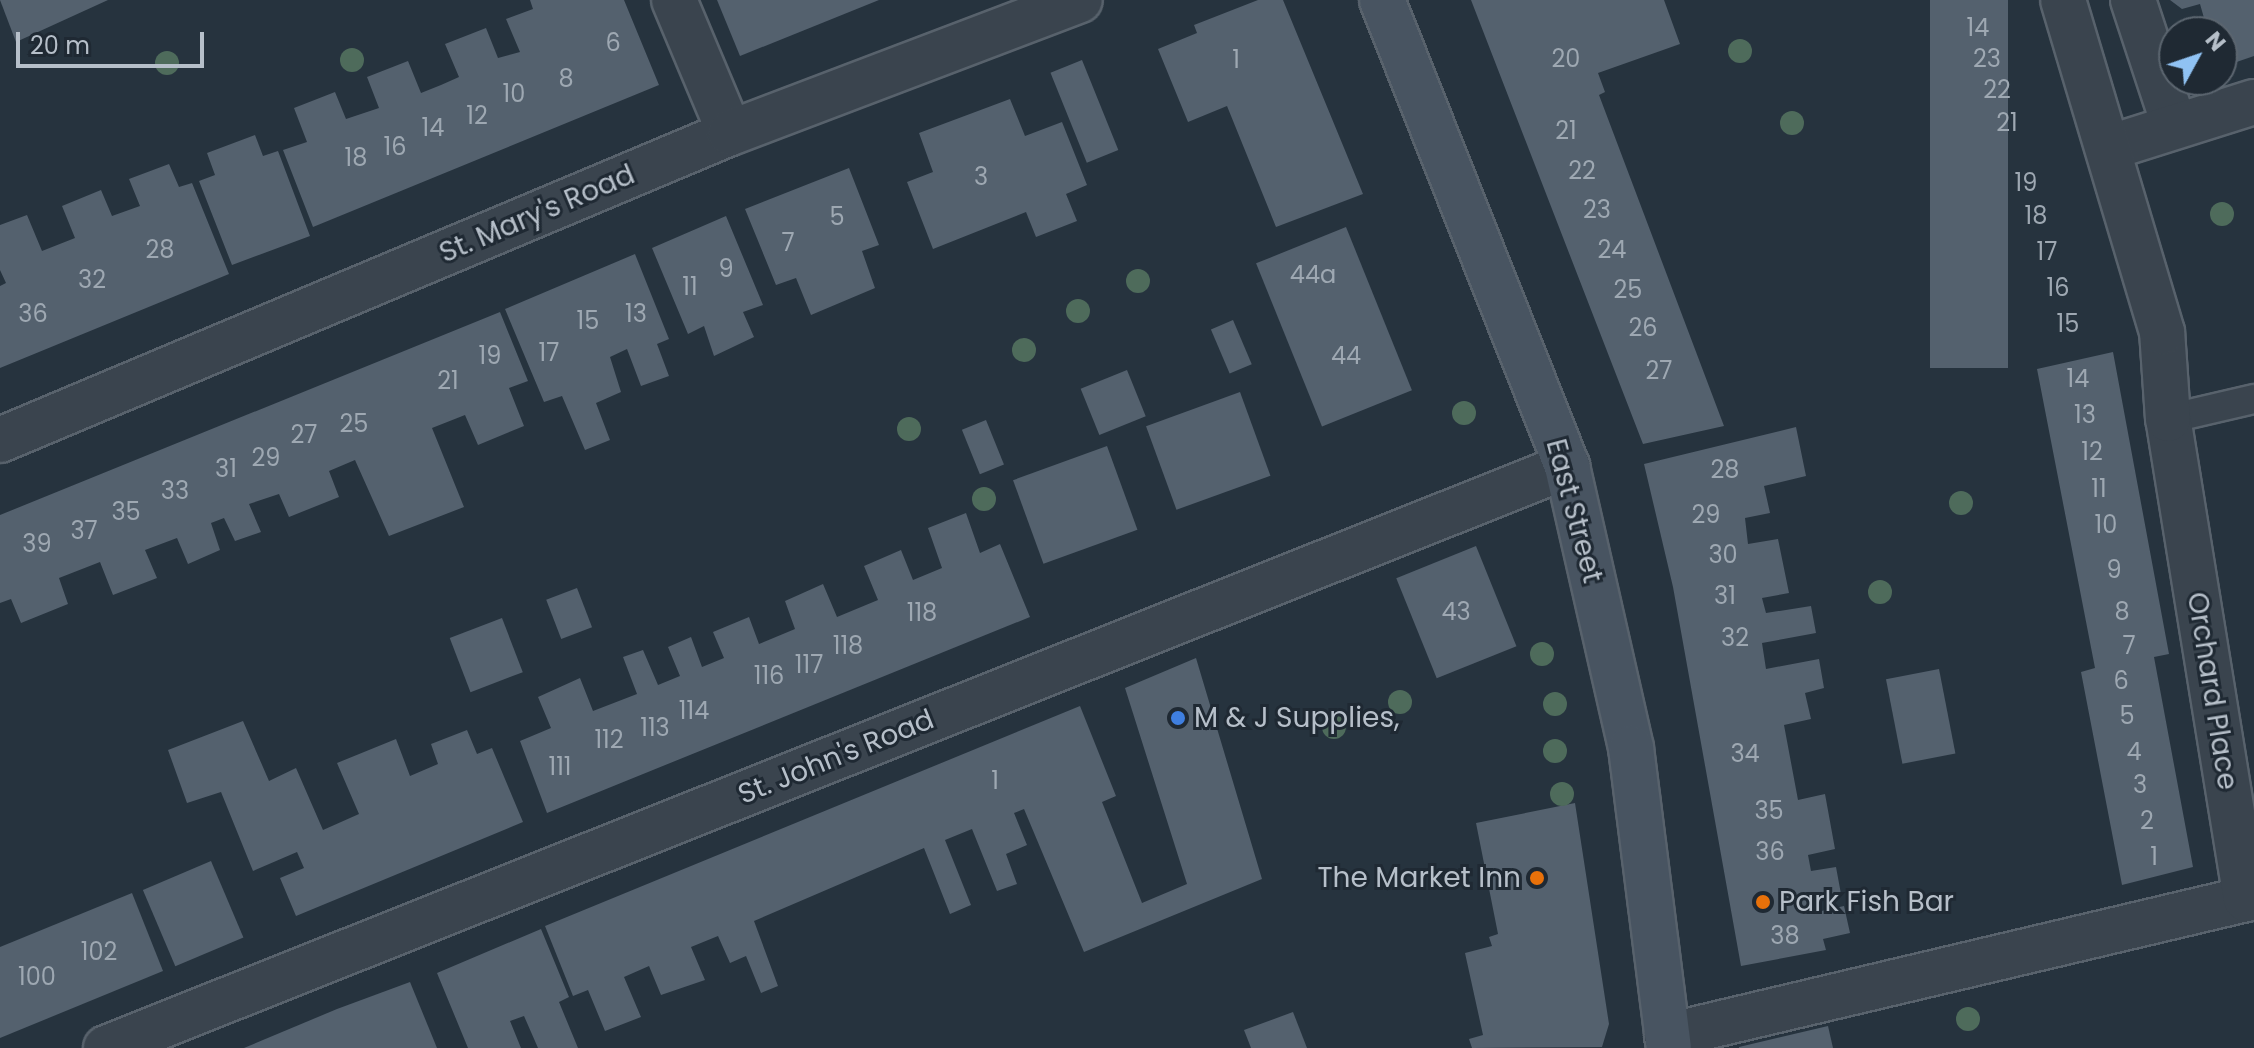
<!DOCTYPE html>
<html>
<head>
<meta charset="utf-8">
<style>
  body { margin:0 }
  #map { position:relative; width:2254px; height:1048px; overflow:hidden; background:#26333e; font-family:Poppins,sans-serif }
  div>[style] { position:absolute }
  .building>* { inset:0; background:#54616e; transform-origin:0 0 }
  .roads { filter:drop-shadow(2px 0 #58626c) drop-shadow(-2px 0 #58626c) drop-shadow(0 2px #58626c) drop-shadow(0 -2px #58626c) }
  .lane>* { height:28px; margin:-14px; padding:0 14px; transform-origin:14px; border-radius:14px; background:#3a444e }
  .street>* { height:44px; margin:-22px; padding:0 22px; transform-origin:22px; border-radius:22px; background:#3a444e }
  .secondary>* { height:44px; margin:-22px; padding:0 22px; transform-origin:22px; border-radius:22px; background:#485461 }
  .trees>* { width:24px; height:24px; margin:-12px; border-radius:50%; background:#4e6b5b }
  .dots>* { width:22px; height:22px; translate:-50% -50%; box-sizing:border-box; border:4px solid #1f2933; border-radius:50% }
  span { translate:-50% -50%; white-space:nowrap; text-align:center; line-height:1.15; -webkit-text-stroke:6px #1f2933; paint-order:stroke }
  .number-label { font-size:24px; color:#9ea8b2 }
  .number-label span { -webkit-text-stroke-width:0 }
  .street-label { font-size:28px; color:#b6bfc9 }
  .poi-label { font-size:28px; color:#b6bfc9 }
  .left { translate:0 -50%; text-align:left }
  .right { translate:-100% -50%; text-align:right }
  .north { position:absolute; left:2158px; top:16px; width:80px; height:80px; box-sizing:border-box; background:#1f2933; border:2px solid #5b656f; border-radius:50%; rotate:50deg; font-size:22px; font-weight:700; line-height:32px; text-align:center; color:#b6bfc9 }
  .north::after { content:''; display:block; margin:auto; width:28px; height:36px; background:#90c2f3; clip-path:polygon(50% 0,100% 100%,50% 72%,0 100%) }
  .scale { position:absolute; left:16px; top:32px; width:188px; height:36px; box-sizing:border-box; border:4px solid #b6bfc9; border-top:0; padding-left:10px; font-size:24px; line-height:28px; white-space:nowrap; color:#b6bfc9; -webkit-text-stroke:6px #1f2933; paint-order:stroke }
</style>
</head>
<body>
<div id="map">
  <div class="building">
    <div style="clip-path:polygon(0 0,108px 0,16px 42px)"></div>
    <div style="clip-path:polygon(530px 0,624px 0,659px 85px,313px 227px,283px 150px,307px 142px,294px 108px,335px 92px,346px 119px,379px 108px,367px 77px,408px 61px,421px 93px,441px 85px,459px 77px,445px 44px,486px 28px,498px 58px,520px 52px,506px 19px,533px 9px)"></div>
    <div style="clip-path:polygon(717px 0,879px 0,740px 56px)"></div>
    <div style="clip-path:polygon(1258px 0,1283px 0,1363px 194px,1276px 227px,1227px 106px,1188px 122px,1158px 49px,1197px 33px,1194px 25px)"></div>
    <div style="clip-path:polygon(1471px 0,1664px 0,1680px 44px,1598px 73px,1605px 92px,1599px 95px,1724px 426px,1643px 444px)"></div>
    <div style="left:1930px;top:0;width:78px;height:368px"></div>
    <div style="clip-path:polygon(2170px 0,2254px 0,2254px 56px,2222px 67px,2222px 32px,2208px 32px,2200px 4px,2182px 9px)"></div>
    <div style="left:1082px;top:60px;width:97px;height:34px;rotate:68deg"></div>
    <div style="clip-path:polygon(1010px 99px,1025px 136px,1062px 122px,1087px 185px,1066px 194px,1077px 221px,1036px 237px,1026px 212px,933px 249px,907px 182px,933px 172px,919px 133px)"></div>
    <div style="clip-path:polygon(255px 135px,263px 156px,278px 151px,310px 236px,232px 265px,199px 181px,215px 175px,207px 153px)"></div>
    <div style="clip-path:polygon(169px 164px,179px 187px,192px 183px,229px 274px,0 368px,0 286px,6px 283px,0 270px,0 225px,27px 215px,42px 251px,75px 238px,62px 206px,101px 190px,112px 216px,140px 206px,129px 179px)"></div>
    <div style="clip-path:polygon(849px 168px,879px 245px,862px 251px,875px 288px,811px 315px,796px 278px,776px 285px,745px 209px)"></div>
    <div style="clip-path:polygon(726px 216px,763px 305px,743px 312px,754px 337px,714px 356px,704px 326px,688px 334px,652px 248px)"></div>
    <div style="left:1346px;top:227px;width:176px;height:97px;rotate:68deg"></div>
    <div style="clip-path:polygon(635px 254px,669px 339px,657px 344px,669px 376px,641px 386px,627px 349px,610px 357px,621px 392px,596px 403px,610px 440px,585px 450px,562px 396px,544px 402px,505px 309px)"></div>
    <div style="clip-path:polygon(500px 312px,528px 381px,509px 388px,524px 426px,478px 445px,465px 415px,432px 428px,464px 507px,389px 536px,355px 460px,329px 471px,339px 497px,289px 517px,279px 494px,249px 504px,261px 532px,235px 541px,224px 518px,211px 523px,220px 550px,188px 564px,177px 538px,145px 550px,157px 578px,113px 595px,100px 562px,59px 578px,68px 604px,21px 623px,11px 599px,0 603px,0 515px)"></div>
    <div style="left:1233px;top:320px;width:48px;height:24px;rotate:67deg"></div>
    <div style="clip-path:polygon(2113px 352px,2169px 654px,2154px 657px,2193px 867px,2122px 885px,2081px 672px,2095px 668px,2037px 369px)"></div>
    <div style="left:1127px;top:370px;width:50px;height:50px;rotate:68deg"></div>
    <div style="left:1240px;top:392px;width:89px;height:100px;rotate:70deg"></div>
    <div style="left:986px;top:420px;width:48px;height:26px;rotate:68deg"></div>
    <div style="clip-path:polygon(1796px 427px,1806px 476px,1764px 486px,1770px 513px,1745px 518px,1748px 544px,1778px 539px,1789px 593px,1762px 598px,1766px 613px,1811px 606px,1816px 633px,1762px 643px,1766px 669px,1819px 659px,1824px 688px,1805px 693px,1811px 719px,1784px 725px,1798px 800px,1825px 794px,1835px 849px,1808px 855px,1811px 871px,1836px 867px,1841px 894px,1815px 899px,1817px 912px,1844px 906px,1850px 933px,1823px 939px,1826px 950px,1741px 966px,1673px 587px,1644px 464px)"></div>
    <div style="left:1107px;top:446px;width:89px;height:100px;rotate:70deg"></div>
    <div style="clip-path:polygon(966px 513px,980px 553px,1000px 544px,1030px 617px,547px 813px,520px 741px,551px 728px,538px 697px,580px 678px,593px 711px,637px 694px,623px 657px,643px 650px,658px 685px,680px 676px,668px 647px,691px 637px,702px 667px,724px 658px,713px 632px,749px 617px,759px 644px,795px 629px,785px 601px,823px 584px,837px 617px,878px 600px,864px 566px,901px 550px,913px 580px,942px 568px,928px 528px)"></div>
    <div style="left:1476px;top:546px;width:108px;height:86px;rotate:68deg"></div>
    <div style="left:577px;top:588px;width:42px;height:33px;rotate:69deg"></div>
    <div style="left:502px;top:618px;width:58px;height:56px;rotate:69deg"></div>
    <div style="clip-path:polygon(1196px 658px,1262px 879px,1084px 952px,1024px 809px,1014px 813px,1027px 845px,1006px 854px,1017px 884px,997px 891px,972px 829px,945px 840px,971px 905px,950px 914px,924px 848px,754px 921px,778px 986px,761px 993px,746px 956px,730px 963px,718px 936px,691px 947px,705px 980px,661px 995px,649px 966px,624px 977px,641px 1017px,605px 1031px,588px 990px,573px 996px,545px 926px,1080px 706px,1116px 796px,1102px 802px,1142px 903px,1187px 884px,1125px 688px)"></div>
    <div style="left:1939px;top:669px;width:86px;height:54px;rotate:79deg"></div>
    <div style="clip-path:polygon(243px 721px,269px 781px,296px 768px,323px 830px,359px 814px,337px 763px,396px 739px,410px 776px,438px 764px,431px 744px,467px 730px,477px 754px,492px 748px,523px 822px,296px 916px,280px 878px,304px 868px,297px 852px,253px 871px,221px 792px,187px 803px,168px 750px)"></div>
    <div style="clip-path:polygon(1575px 803px,1609px 1024px,1602px 1047px,1472px 1048px,1469px 1039px,1483px 1035px,1465px 953px,1492px 946px,1489px 937px,1498px 934px,1476px 823px)"></div>
    <div style="left:211px;top:861px;width:83px;height:74px;rotate:67deg"></div>
    <div style="clip-path:polygon(132px 893px,163px 971px,0 1038px,0 947px)"></div>
    <div style="clip-path:polygon(541px 929px,569px 997px,559px 1002px,578px 1048px,538px 1048px,524px 1016px,510px 1021px,521px 1048px,468px 1048px,437px 973px)"></div>
    <div style="clip-path:polygon(410px 982px,437px 1048px,244px 1048px,337px 1009px)"></div>
    <div style="clip-path:polygon(1293px 1012px,1307px 1048px,1251px 1048px,1244px 1030px)"></div>
    <div style="clip-path:polygon(1828px 1026px,1833px 1048px,1739px 1048px,1739px 1047px)"></div>
  </div>
  <div class="roads">
    <div class="lane">
      <div style="left:2168px;top:419px;width:88px;rotate:-13.1deg"></div>
    </div>
    <div class="street">
      <div style="left:674px;top:0;width:144px;rotate:67.2deg"></div>
      <div style="left:2133px;top:0;width:132px;rotate:71.8deg"></div>
      <div style="left:2108px;top:148px;width:153px;rotate:-17.5deg"></div>
      <div style="left:0;top:440px;width:792px;rotate:-22.81deg"></div>
      <div style="left:730px;top:133px;width:374px;rotate:-20.8deg"></div>
      <div style="left:1667px;top:1036px;width:595px;rotate:-13.31deg"></div>
      <div style="left:2246px;top:899px;width:486px;rotate:-99.2deg"></div>
      <div style="left:2168px;top:419px;width:87px;rotate:-93.9deg"></div>
      <div style="left:2162px;top:332px;width:346px;rotate:-106.6deg"></div>
      <div style="left:106px;top:1048px;width:1573px;rotate:-21.72deg"></div>
    </div>
    <div class="secondary">
      <div style="left:1382px;top:0;width:501px;rotate:68.35deg"></div>
      <div style="left:1567px;top:466px;width:289px;rotate:77.2deg"></div>
      <div style="left:1631px;top:748px;width:302px;rotate:82.8deg"></div>
    </div>
  </div>
  <div class="trees">
    <div style="left:1740px;top:51px"></div>
    <div style="left:352px;top:60px"></div>
    <div style="left:167px;top:63px"></div>
    <div style="left:1792px;top:123px"></div>
    <div style="left:2222px;top:214px"></div>
    <div style="left:1138px;top:281px"></div>
    <div style="left:1078px;top:311px"></div>
    <div style="left:1024px;top:350px"></div>
    <div style="left:1464px;top:413px"></div>
    <div style="left:909px;top:429px"></div>
    <div style="left:984px;top:499px"></div>
    <div style="left:1961px;top:503px"></div>
    <div style="left:1880px;top:592px"></div>
    <div style="left:1542px;top:654px"></div>
    <div style="left:1400px;top:702px"></div>
    <div style="left:1555px;top:704px"></div>
    <div style="left:1334px;top:727px"></div>
    <div style="left:1555px;top:751px"></div>
    <div style="left:1562px;top:794px"></div>
    <div style="left:1968px;top:1019px"></div>
  </div>
  <div class="dots">
    <div style="left:1178px;top:718px;background:#3f7fe0"></div>
    <div style="left:1537px;top:878px;background:#e8710a"></div>
    <div style="left:1763px;top:902px;background:#e8710a"></div>
  </div>
  <div class="number-label">
    <span style="left:1978px;top:28px">14</span>
    <span style="left:613px;top:43px">6</span>
    <span style="left:1566px;top:59px">20</span>
    <span style="left:1987px;top:59px">23</span>
    <span style="left:1236px;top:60px">1</span>
    <span style="left:566px;top:79px">8</span>
    <span style="left:1997px;top:90px">22</span>
    <span style="left:514px;top:94px">10</span>
    <span style="left:477px;top:116px">12</span>
    <span style="left:2007px;top:123px">21</span>
    <span style="left:433px;top:128px">14</span>
    <span style="left:1566px;top:131px">21</span>
    <span style="left:395px;top:147px">16</span>
    <span style="left:356px;top:158px">18</span>
    <span style="left:1582px;top:171px">22</span>
    <span style="left:981px;top:177px">3</span>
    <span style="left:2026px;top:183px">19</span>
    <span style="left:1597px;top:210px">23</span>
    <span style="left:2036px;top:216px">18</span>
    <span style="left:837px;top:217px">5</span>
    <span style="left:788px;top:243px">7</span>
    <span style="left:160px;top:250px">28</span>
    <span style="left:1612px;top:250px">24</span>
    <span style="left:2047px;top:252px">17</span>
    <span style="left:726px;top:269px">9</span>
    <span style="left:1313px;top:275px">44a</span>
    <span style="left:92px;top:280px">32</span>
    <span style="left:690px;top:287px">11</span>
    <span style="left:2058px;top:288px">16</span>
    <span style="left:1628px;top:290px">25</span>
    <span style="left:33px;top:314px">36</span>
    <span style="left:636px;top:314px">13</span>
    <span style="left:588px;top:321px">15</span>
    <span style="left:2068px;top:324px">15</span>
    <span style="left:1643px;top:328px">26</span>
    <span style="left:549px;top:353px">17</span>
    <span style="left:490px;top:356px">19</span>
    <span style="left:1346px;top:356px">44</span>
    <span style="left:1659px;top:371px">27</span>
    <span style="left:2078px;top:379px">14</span>
    <span style="left:448px;top:381px">21</span>
    <span style="left:2085px;top:415px">13</span>
    <span style="left:354px;top:424px">25</span>
    <span style="left:304px;top:435px">27</span>
    <span style="left:2092px;top:452px">12</span>
    <span style="left:266px;top:458px">29</span>
    <span style="left:226px;top:469px">31</span>
    <span style="left:1725px;top:470px">28</span>
    <span style="left:2099px;top:489px">11</span>
    <span style="left:175px;top:491px">33</span>
    <span style="left:126px;top:512px">35</span>
    <span style="left:1706px;top:515px">29</span>
    <span style="left:2106px;top:525px">10</span>
    <span style="left:84px;top:531px">37</span>
    <span style="left:37px;top:544px">39</span>
    <span style="left:1723px;top:555px">30</span>
    <span style="left:2114px;top:570px">9</span>
    <span style="left:1725px;top:596px">31</span>
    <span style="left:1456px;top:612px">43</span>
    <span style="left:2122px;top:612px">8</span>
    <span style="left:922px;top:613px">118</span>
    <span style="left:1735px;top:638px">32</span>
    <span style="left:848px;top:646px">118</span>
    <span style="left:2129px;top:646px">7</span>
    <span style="left:809px;top:665px">117</span>
    <span style="left:769px;top:676px">116</span>
    <span style="left:2121px;top:681px">6</span>
    <span style="left:694px;top:711px">114</span>
    <span style="left:2127px;top:716px">5</span>
    <span style="left:655px;top:728px">113</span>
    <span style="left:609px;top:740px">112</span>
    <span style="left:2134px;top:752px">4</span>
    <span style="left:1745px;top:754px">34</span>
    <span style="left:560px;top:767px">111</span>
    <span style="left:995px;top:781px">1</span>
    <span style="left:2140px;top:785px">3</span>
    <span style="left:1769px;top:811px">35</span>
    <span style="left:2147px;top:821px">2</span>
    <span style="left:1770px;top:852px">36</span>
    <span style="left:2154px;top:857px">1</span>
    <span style="left:1785px;top:936px">38</span>
    <span style="left:99px;top:952px">102</span>
    <span style="left:37px;top:977px">100</span>
  </div>
  <div class="street-label">
    <span style="left:537px;top:214px;rotate:-23deg">St. Mary's Road</span>
    <span style="left:1574px;top:511px;rotate:75deg">East Street</span>
    <span style="left:2212px;top:691px;rotate:81deg">Orchard Place</span>
    <span style="left:836px;top:757px;rotate:-22deg">St. John's Road</span>
  </div>
  <div class="poi-label">
    <span class="left" style="left:1194px;top:718px">M &amp; J Supplies,</span>
    <span class="right" style="left:1521px;top:878px">The Market Inn</span>
    <span class="left" style="left:1779px;top:902px">Park Fish Bar</span>
  </div>
  <div class="north">N</div>
  <div class="scale">20 m</div>
</div>
</body>
</html>
